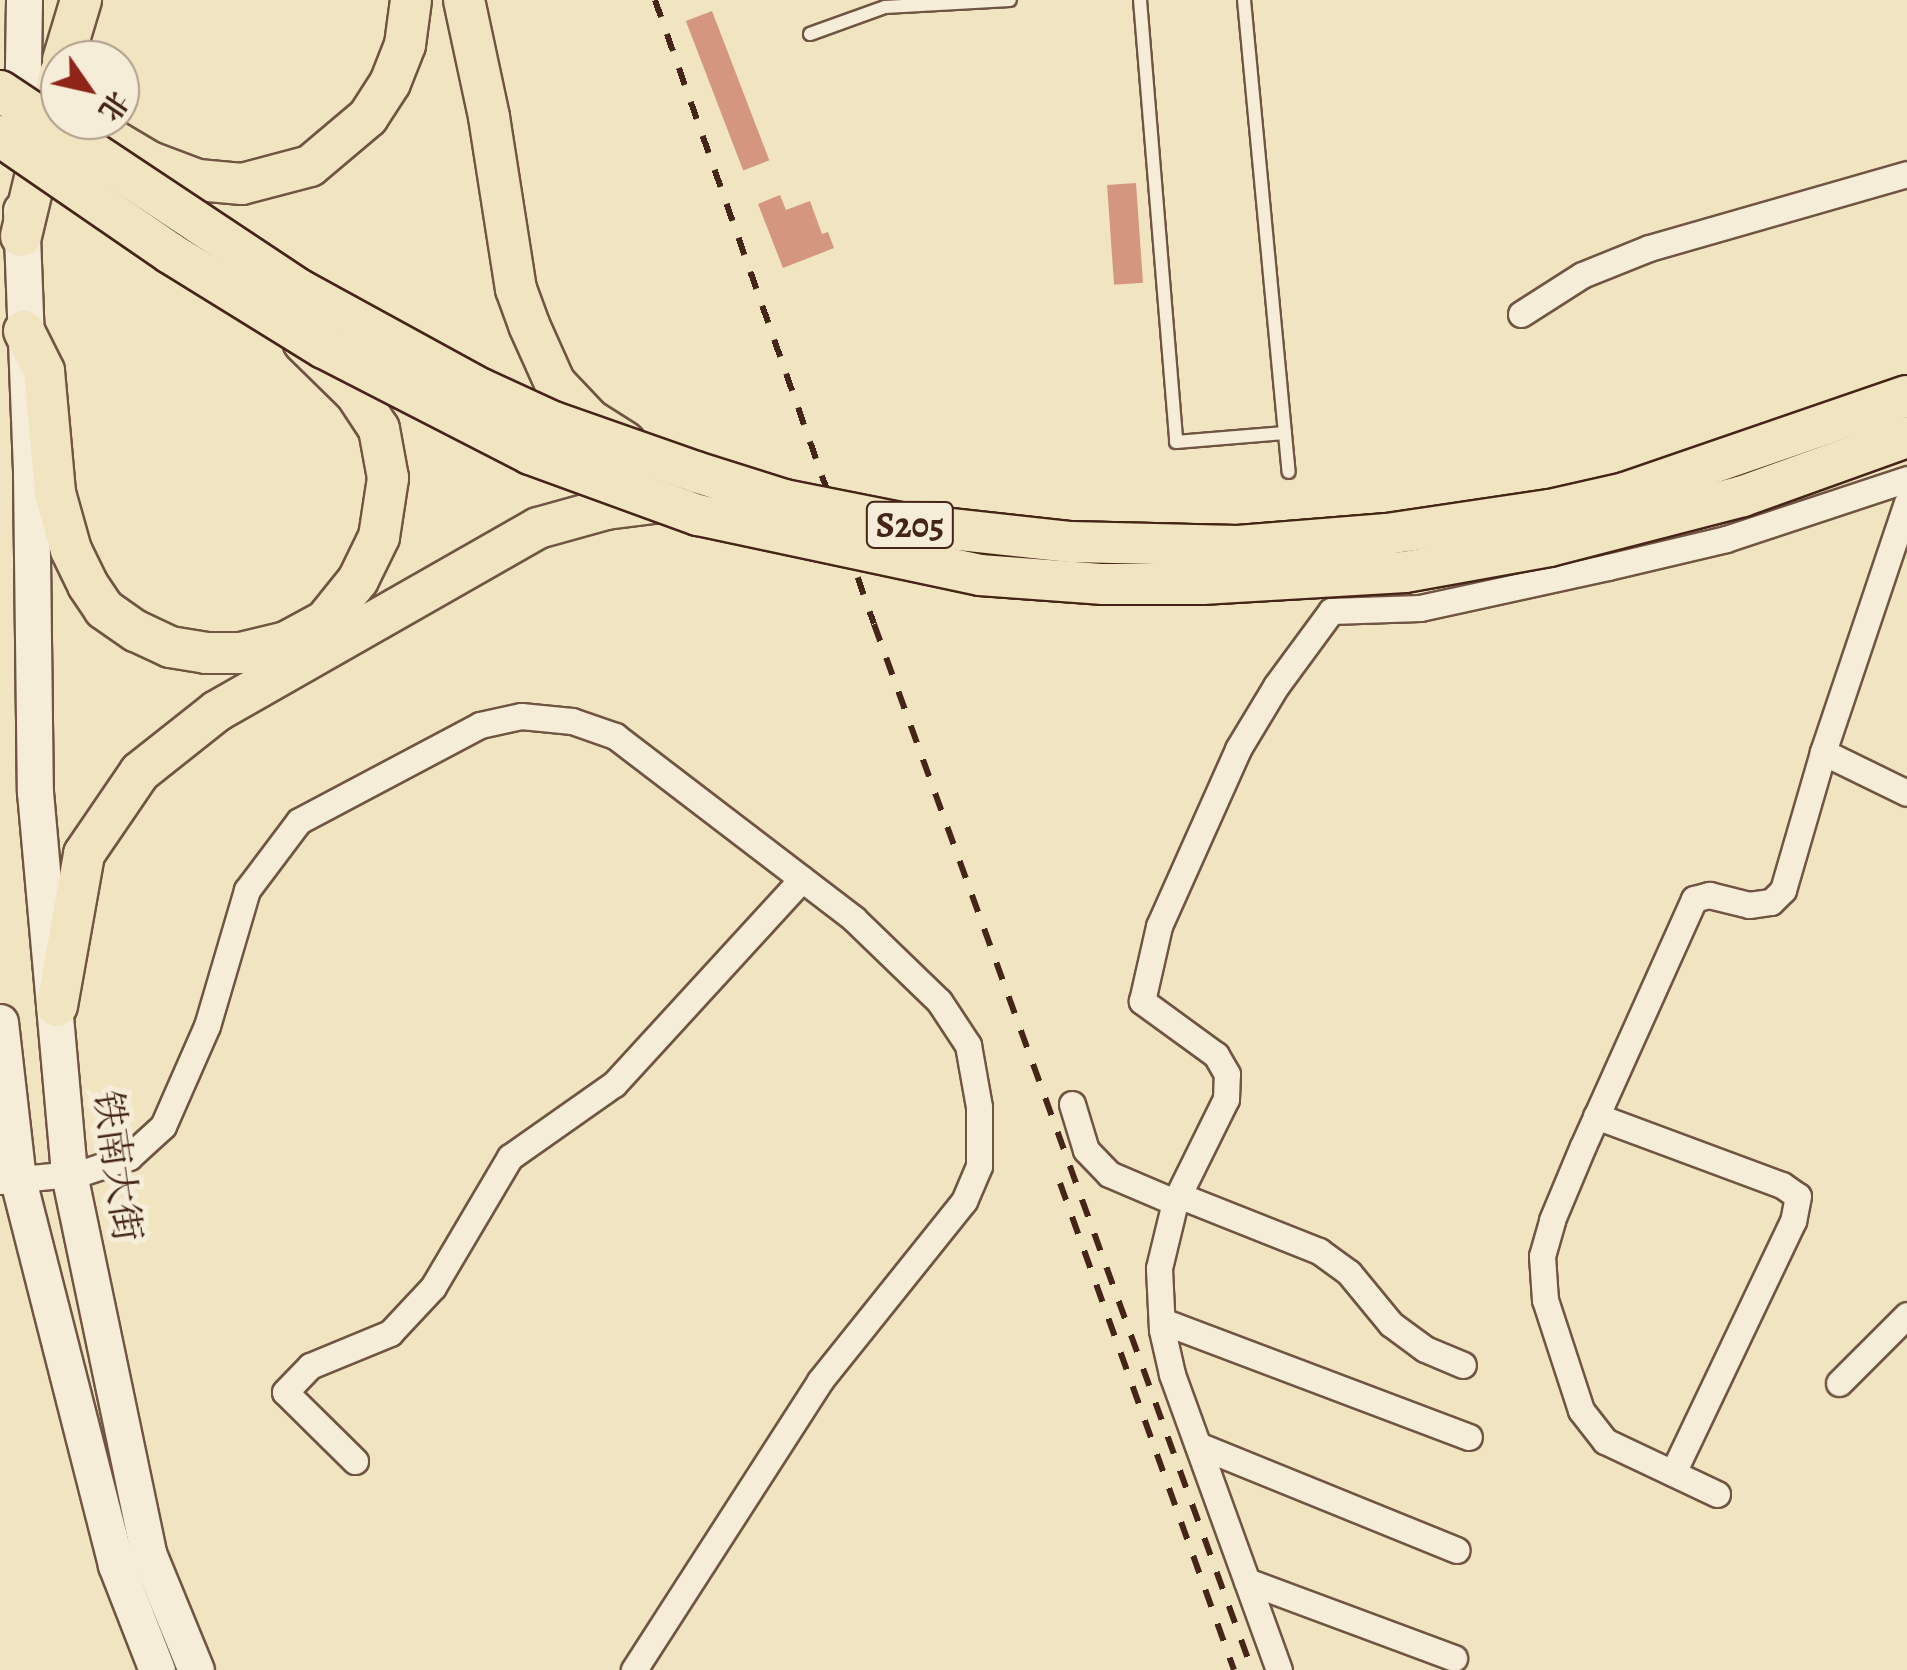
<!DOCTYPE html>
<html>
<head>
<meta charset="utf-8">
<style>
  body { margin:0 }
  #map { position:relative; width:1907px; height:1670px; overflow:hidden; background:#f0e4c1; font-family:Alegreya,"Noto Serif SC",serif }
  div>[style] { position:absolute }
  .building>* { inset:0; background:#d5967f; transform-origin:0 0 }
  .roads { filter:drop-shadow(2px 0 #705542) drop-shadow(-2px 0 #705542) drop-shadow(0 2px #705542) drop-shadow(0 -2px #705542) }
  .service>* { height:12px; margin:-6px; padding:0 6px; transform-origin:6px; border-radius:6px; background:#f5edd7 }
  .minor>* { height:25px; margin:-12.5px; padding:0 12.5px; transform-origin:12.5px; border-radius:12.5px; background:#f5edd7 }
  .secondary>* { height:35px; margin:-17.5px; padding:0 17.5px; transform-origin:17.5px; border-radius:17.5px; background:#f5edd7 }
  .primary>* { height:40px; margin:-20px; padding:0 20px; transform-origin:20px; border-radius:20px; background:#f0e4c1 }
  .rail>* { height:6px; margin-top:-3px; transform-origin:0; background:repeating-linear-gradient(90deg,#452517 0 18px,transparent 0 36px) }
  .bridges { filter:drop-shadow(2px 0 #452517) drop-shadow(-2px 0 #452517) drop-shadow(0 2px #452517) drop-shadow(0 -2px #452517) }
  .primary-bridge>* { height:40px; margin:-20px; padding:0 20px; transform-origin:20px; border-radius:20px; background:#f0e4c1 }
  span { translate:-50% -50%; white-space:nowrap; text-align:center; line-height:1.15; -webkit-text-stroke:10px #f5edd7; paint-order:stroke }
  .shield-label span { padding:2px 8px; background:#f5edd7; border:2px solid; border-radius:8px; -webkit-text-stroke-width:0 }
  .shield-label { font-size:35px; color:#452517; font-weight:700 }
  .street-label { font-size:38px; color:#452517 }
  .north { position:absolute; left:40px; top:40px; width:100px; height:100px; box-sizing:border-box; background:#f5edd7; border:2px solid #af9d8a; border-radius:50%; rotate:124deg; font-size:28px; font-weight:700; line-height:40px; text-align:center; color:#452517 }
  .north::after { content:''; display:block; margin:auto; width:35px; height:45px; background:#8f2418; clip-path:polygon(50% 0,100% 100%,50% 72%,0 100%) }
</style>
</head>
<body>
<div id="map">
  <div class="building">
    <div style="left:712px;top:11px;width:160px;height:28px;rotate:69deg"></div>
    <div style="left:1136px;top:183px;width:100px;height:29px;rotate:86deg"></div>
    <div style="clip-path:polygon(780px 195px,786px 210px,810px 201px,822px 234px,828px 232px,834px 248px,783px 268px,758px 204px)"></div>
  </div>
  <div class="roads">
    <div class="service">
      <div style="left:1140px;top:0;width:443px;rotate:85.3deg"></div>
      <div style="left:1176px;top:442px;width:109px;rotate:-4.7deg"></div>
      <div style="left:1244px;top:0;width:474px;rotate:84.6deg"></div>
      <div style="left:810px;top:34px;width:80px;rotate:-19.8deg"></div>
      <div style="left:885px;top:7px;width:125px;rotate:-3.2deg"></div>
    </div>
    <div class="minor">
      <div style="left:1521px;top:314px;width:72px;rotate:-32.6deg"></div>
      <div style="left:1582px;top:275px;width:72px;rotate:-21.9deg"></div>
      <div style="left:1649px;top:248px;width:268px;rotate:-16deg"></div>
      <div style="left:1823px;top:752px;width:93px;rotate:26deg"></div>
      <div style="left:1072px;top:1104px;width:48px;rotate:73.1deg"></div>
      <div style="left:1086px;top:1150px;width:33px;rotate:46deg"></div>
      <div style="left:1109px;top:1174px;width:72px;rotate:23deg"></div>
      <div style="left:1596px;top:1116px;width:198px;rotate:20.4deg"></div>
      <div style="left:1782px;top:1185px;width:19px;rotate:35deg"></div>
      <div style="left:1798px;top:1196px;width:25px;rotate:101deg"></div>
      <div style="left:1793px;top:1221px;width:279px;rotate:115.5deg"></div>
      <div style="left:0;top:1181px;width:81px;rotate:-5.6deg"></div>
      <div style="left:81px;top:1173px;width:51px;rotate:-18.4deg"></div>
      <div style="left:129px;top:1157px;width:46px;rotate:-42.4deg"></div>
      <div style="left:163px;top:1126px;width:109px;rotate:-66.3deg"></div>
      <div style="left:207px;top:1026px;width:142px;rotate:-73.6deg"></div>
      <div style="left:247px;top:890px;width:86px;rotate:-53deg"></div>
      <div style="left:299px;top:821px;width:205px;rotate:-27.9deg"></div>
      <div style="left:480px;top:725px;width:42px;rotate:-12.4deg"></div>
      <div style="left:521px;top:716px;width:51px;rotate:5.6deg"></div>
      <div style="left:572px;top:721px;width:46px;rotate:19.2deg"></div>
      <div style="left:615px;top:736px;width:301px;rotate:37.4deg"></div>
      <div style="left:854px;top:919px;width:118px;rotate:44deg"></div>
      <div style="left:939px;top:1001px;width:53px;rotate:56.6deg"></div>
      <div style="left:968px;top:1045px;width:63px;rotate:79.9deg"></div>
      <div style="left:979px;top:1107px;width:59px;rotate:90deg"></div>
      <div style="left:979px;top:1166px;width:38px;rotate:113deg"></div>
      <div style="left:964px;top:1201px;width:231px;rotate:128.7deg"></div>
      <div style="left:820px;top:1381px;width:344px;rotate:122.8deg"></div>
      <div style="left:1178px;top:1195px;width:152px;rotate:21.7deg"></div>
      <div style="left:1319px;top:1251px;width:37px;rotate:36deg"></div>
      <div style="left:1349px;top:1273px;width:66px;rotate:50.5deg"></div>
      <div style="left:1391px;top:1324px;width:42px;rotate:36.3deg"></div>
      <div style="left:1425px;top:1349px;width:41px;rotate:22.8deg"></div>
      <div style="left:1162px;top:1321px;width:328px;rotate:20.7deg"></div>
      <div style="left:1839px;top:1383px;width:96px;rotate:-45deg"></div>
      <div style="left:1198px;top:1445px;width:279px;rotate:22.1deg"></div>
      <div style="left:355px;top:1461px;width:98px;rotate:-135.4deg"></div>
      <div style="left:285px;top:1392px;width:36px;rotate:-46deg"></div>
      <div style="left:310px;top:1366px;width:87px;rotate:-22.4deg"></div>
      <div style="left:390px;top:1333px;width:63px;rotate:-46.9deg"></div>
      <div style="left:433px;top:1287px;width:151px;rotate:-59.4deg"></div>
      <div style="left:510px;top:1157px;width:127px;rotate:-35.1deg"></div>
      <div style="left:614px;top:1084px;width:278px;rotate:-47.5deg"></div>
      <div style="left:1717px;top:1494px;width:124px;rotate:-154.7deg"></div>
      <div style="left:1605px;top:1441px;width:39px;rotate:-128deg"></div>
      <div style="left:1581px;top:1410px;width:116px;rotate:-108.1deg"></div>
      <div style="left:1545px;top:1300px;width:44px;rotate:-93.9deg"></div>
      <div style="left:1542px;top:1256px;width:37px;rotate:-74deg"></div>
      <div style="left:1552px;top:1220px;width:80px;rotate:-67.3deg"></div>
      <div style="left:1583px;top:1146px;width:271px;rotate:-65.8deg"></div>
      <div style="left:1694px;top:899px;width:16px;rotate:-15deg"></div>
      <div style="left:1709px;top:895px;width:41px;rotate:14deg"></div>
      <div style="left:1749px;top:905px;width:22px;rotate:-8deg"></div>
      <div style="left:1771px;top:902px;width:17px;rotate:-45deg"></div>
      <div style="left:1783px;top:890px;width:144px;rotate:-73.8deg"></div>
      <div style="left:1823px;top:752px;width:263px;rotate:-71.4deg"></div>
      <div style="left:1247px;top:1581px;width:221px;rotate:20.4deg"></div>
      <div style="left:1279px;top:1670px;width:315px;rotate:-109.9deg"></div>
      <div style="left:1172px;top:1374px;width:45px;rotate:-102.8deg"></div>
      <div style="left:1162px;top:1330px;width:62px;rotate:-92.8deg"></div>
      <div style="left:1159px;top:1268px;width:68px;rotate:-76.4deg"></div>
      <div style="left:1175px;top:1202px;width:115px;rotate:-63.7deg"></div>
      <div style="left:1226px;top:1099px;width:25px;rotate:-88deg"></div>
      <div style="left:1227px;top:1074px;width:22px;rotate:-120deg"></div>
      <div style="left:1216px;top:1055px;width:92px;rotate:-143.9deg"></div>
      <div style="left:1142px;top:1001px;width:77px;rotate:-77.2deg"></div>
      <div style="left:1159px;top:926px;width:194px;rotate:-65.9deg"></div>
      <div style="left:1238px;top:749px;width:74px;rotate:-58.9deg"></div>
      <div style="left:1276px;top:686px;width:93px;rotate:-53.7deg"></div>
      <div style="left:1331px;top:611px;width:89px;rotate:-1.9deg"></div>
      <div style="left:1420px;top:608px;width:192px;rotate:-12.3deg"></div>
      <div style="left:1608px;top:567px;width:121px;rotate:-13.3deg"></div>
      <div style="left:1726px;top:539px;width:191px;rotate:-18.3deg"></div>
    </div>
    <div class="secondary">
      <div style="left:22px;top:128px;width:128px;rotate:-89.1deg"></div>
      <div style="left:21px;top:210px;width:265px;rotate:87.8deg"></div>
      <div style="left:31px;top:475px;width:317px;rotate:89.3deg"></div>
      <div style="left:35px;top:792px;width:384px;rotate:84.9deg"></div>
      <div style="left:69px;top:1174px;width:387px;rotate:78.2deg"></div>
      <div style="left:148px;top:1553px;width:126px;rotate:67.7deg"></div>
      <div style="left:0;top:1022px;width:159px;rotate:83.5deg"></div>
      <div style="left:18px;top:1180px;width:397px;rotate:75.7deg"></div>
      <div style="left:116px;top:1565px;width:113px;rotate:68.7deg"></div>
    </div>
    <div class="primary">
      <div style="left:464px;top:0;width:120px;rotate:77.9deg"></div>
      <div style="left:489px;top:117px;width:174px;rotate:81.1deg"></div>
      <div style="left:516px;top:289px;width:38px;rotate:70deg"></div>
      <div style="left:529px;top:325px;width:64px;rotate:65.9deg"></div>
      <div style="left:555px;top:383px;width:51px;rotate:46.6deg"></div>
      <div style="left:590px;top:420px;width:41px;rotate:32.2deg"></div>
      <div style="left:63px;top:60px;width:63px;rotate:-73.3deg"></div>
      <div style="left:57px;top:131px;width:39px;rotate:-1deg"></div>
      <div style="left:96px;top:130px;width:63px;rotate:30.7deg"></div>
      <div style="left:150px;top:162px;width:51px;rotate:20.6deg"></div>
      <div style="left:198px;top:180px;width:44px;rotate:5.2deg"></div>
      <div style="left:242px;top:184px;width:70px;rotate:-14.8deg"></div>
      <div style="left:310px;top:166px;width:76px;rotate:-40.2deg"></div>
      <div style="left:368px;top:117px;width:40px;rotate:-57.1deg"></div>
      <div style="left:390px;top:83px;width:41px;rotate:-68.5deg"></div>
      <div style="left:405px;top:45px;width:45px;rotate:-82.4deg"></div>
      <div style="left:21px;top:236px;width:168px;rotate:-76.5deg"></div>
      <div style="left:24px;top:331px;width:45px;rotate:63.4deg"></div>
      <div style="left:44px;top:371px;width:122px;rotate:84.8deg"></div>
      <div style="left:55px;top:493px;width:59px;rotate:74.3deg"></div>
      <div style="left:71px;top:550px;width:39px;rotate:64deg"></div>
      <div style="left:88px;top:585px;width:29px;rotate:56deg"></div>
      <div style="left:104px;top:609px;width:39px;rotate:35deg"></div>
      <div style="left:136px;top:631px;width:38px;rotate:25deg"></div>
      <div style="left:170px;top:647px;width:36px;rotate:9deg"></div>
      <div style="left:206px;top:653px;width:35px"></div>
      <div style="left:241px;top:653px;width:46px;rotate:-13.7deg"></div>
      <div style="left:286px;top:642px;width:44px;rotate:-28.3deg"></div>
      <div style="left:325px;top:621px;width:53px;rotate:-51.2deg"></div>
      <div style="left:358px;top:580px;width:48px;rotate:-64deg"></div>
      <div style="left:379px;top:537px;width:60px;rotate:-81.3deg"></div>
      <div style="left:388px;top:478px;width:50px;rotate:-100.4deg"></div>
      <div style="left:379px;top:429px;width:42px;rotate:-123.3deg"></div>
      <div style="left:356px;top:394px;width:74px;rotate:-135.5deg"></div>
      <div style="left:57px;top:1006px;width:154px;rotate:-79.9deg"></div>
      <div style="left:84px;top:854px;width:99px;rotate:-55.7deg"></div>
      <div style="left:140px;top:772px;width:98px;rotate:-38.4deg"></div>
      <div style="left:217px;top:711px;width:369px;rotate:-29.7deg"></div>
      <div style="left:538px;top:528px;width:71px;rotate:-15.6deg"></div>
      <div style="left:606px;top:509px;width:54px;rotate:-7.4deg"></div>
    </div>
  </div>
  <div class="rail">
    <div style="left:655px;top:0;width:661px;rotate:70.66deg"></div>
    <div style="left:874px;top:624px;width:1112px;rotate:70.13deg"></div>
    <div style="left:1060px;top:1183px;width:517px;rotate:70.34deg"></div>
  </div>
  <div class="bridges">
    <div class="primary-bridge">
      <div style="left:0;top:91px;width:360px;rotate:33.6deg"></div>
      <div style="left:300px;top:290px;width:206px;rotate:28.7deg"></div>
      <div style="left:481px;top:389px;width:79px;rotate:24.6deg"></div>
      <div style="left:553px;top:422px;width:151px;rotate:19.3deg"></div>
      <div style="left:696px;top:472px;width:93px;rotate:17.5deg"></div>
      <div style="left:785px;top:500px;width:122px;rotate:11.3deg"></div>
      <div style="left:905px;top:524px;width:167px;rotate:6.2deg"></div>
      <div style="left:1071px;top:542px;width:167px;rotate:1.4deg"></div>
      <div style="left:1238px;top:546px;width:149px;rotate:-4.6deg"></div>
      <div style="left:1387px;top:534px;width:165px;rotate:-8.4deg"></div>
      <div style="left:1550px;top:510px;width:77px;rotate:-12.8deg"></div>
      <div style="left:1625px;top:493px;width:298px;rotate:-19deg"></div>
      <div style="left:0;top:136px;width:206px;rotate:34.5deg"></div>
      <div style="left:170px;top:253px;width:181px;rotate:31.7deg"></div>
      <div style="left:324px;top:348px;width:232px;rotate:27.2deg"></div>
      <div style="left:530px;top:454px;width:179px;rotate:20deg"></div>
      <div style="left:698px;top:515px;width:288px;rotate:12deg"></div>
      <div style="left:980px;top:575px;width:124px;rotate:4.2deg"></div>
      <div style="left:1104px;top:584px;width:98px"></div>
      <div style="left:1202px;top:584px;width:203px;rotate:-3.4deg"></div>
      <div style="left:1405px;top:572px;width:147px;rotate:-10.2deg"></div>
      <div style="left:1550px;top:546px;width:199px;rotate:-14.5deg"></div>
      <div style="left:1743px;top:496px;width:174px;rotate:-19.8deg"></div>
    </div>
  </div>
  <div class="shield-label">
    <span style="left:910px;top:525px">S205</span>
  </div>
  <div class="street-label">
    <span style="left:117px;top:1166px;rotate:82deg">铁南大街</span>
  </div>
  <div class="north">北</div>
</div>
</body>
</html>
